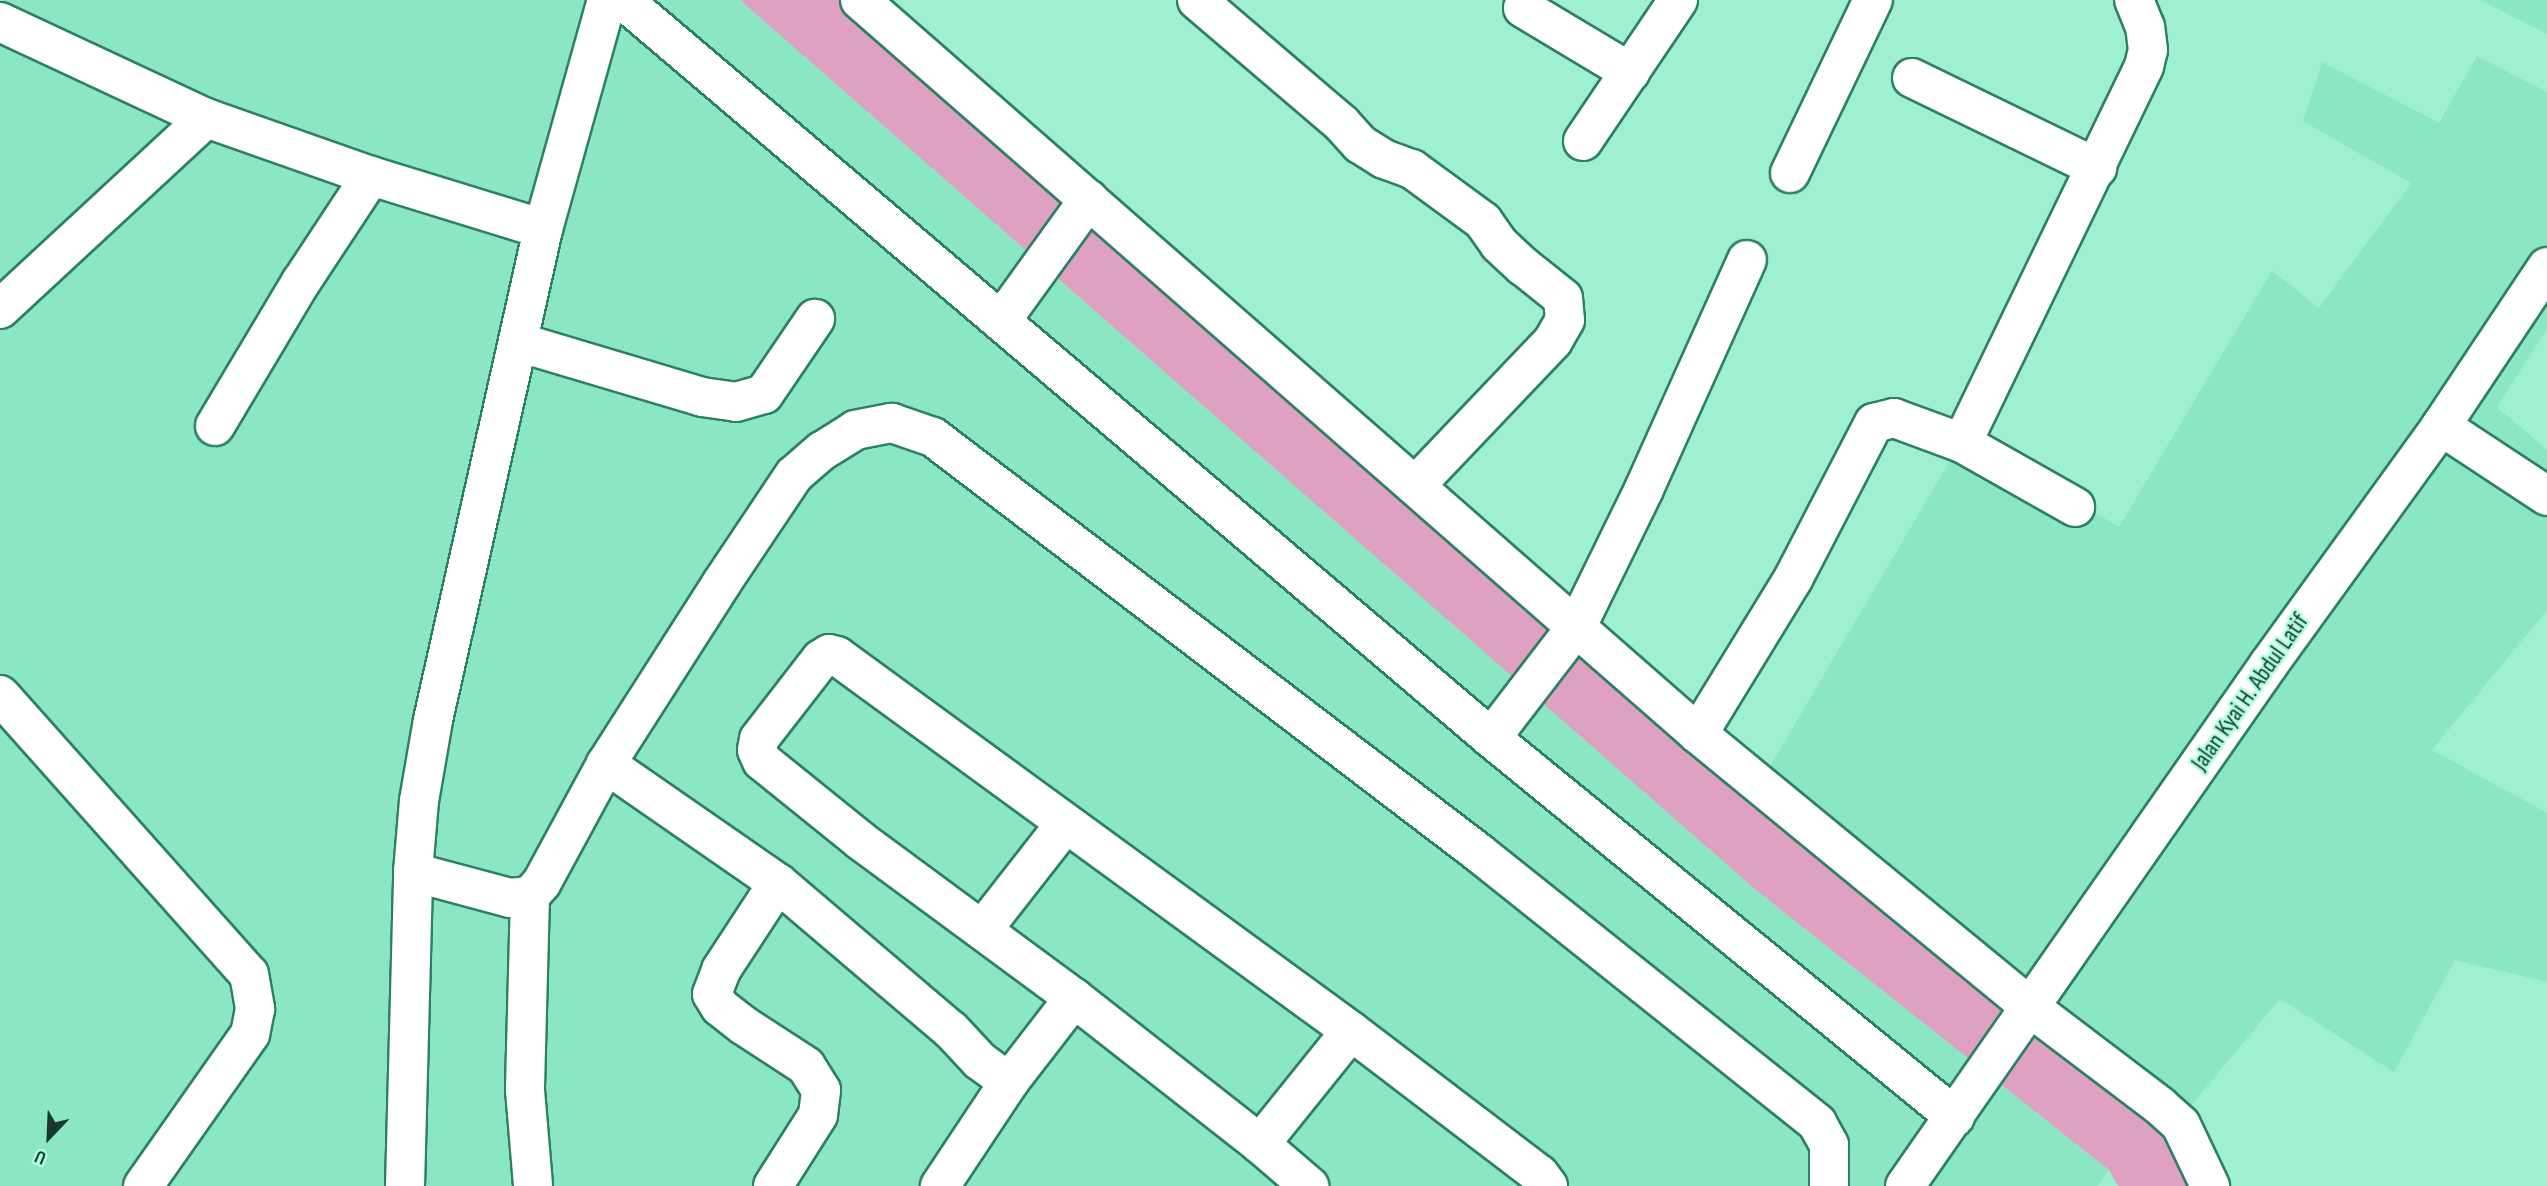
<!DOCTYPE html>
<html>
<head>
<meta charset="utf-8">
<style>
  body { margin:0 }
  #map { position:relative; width:2547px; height:1186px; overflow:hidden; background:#9ff0d0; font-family:"Sofia Sans Condensed",sans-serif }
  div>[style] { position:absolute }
  .built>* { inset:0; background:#8be6c3 }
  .green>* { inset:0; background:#dfa1c1 }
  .roads { filter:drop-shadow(2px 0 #2d8064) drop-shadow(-2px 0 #2d8064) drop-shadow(0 2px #2d8064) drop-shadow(0 -2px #2d8064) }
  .minor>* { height:38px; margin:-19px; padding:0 19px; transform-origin:19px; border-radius:19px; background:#fff }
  span { translate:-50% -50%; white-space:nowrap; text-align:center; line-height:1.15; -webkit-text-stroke:5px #acfedd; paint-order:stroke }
  .street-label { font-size:24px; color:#183a2e }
  .north { position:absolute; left:14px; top:1102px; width:70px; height:70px; -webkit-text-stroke:5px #acfedd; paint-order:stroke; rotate:203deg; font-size:19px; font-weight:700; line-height:28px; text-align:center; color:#183a2e }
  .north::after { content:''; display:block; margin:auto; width:24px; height:32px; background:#183a2e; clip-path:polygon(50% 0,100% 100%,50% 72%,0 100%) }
</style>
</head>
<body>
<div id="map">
  <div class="built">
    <div style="clip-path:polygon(0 0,740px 0,1756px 890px,2109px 1170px,2098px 1186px,0 1186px)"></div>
    <div style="clip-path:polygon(2480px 0,2547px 0,2547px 34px)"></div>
    <div style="clip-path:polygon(2477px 56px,2547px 92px,2547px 329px,2497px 407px,2547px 450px,2547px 610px,2432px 750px,2547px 813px,2547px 982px,2455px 960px,2394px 1072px,2280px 999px,2182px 1116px,1756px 790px,1964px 437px,2119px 527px,2272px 271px,2319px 308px,2411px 183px,2303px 121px,2322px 62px,2439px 123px)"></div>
  </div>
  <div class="green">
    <div style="clip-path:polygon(740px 0,866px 0,1756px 790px,2182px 1116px,2215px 1186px,2118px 1186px,2109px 1170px,1756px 890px)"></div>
  </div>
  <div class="roads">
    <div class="minor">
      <div style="left:623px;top:0;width:1139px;rotate:40.37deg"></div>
      <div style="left:1491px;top:738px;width:599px;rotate:39.24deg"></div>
      <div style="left:860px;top:0;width:1114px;rotate:41.21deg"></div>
      <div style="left:1698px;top:734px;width:431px;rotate:39.4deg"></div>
      <div style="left:2031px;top:1008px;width:162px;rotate:37.2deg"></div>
      <div style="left:2160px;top:1106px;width:28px;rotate:42deg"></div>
      <div style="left:2181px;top:1125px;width:68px;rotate:64.6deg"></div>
      <div style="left:1197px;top:0;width:191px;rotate:40.5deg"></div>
      <div style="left:1342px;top:124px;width:27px;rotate:48deg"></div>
      <div style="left:1360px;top:144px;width:28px;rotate:32deg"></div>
      <div style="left:1384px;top:159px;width:30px;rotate:20deg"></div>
      <div style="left:1412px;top:169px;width:88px;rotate:36.2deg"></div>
      <div style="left:1483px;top:221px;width:28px;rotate:55deg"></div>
      <div style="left:1499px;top:244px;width:33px;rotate:43deg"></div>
      <div style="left:1523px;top:266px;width:51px;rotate:38.7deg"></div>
      <div style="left:1563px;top:298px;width:22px;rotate:85deg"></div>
      <div style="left:1565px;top:320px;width:24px;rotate:120deg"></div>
      <div style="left:1553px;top:341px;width:200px;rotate:133.6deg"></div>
      <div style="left:1523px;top:8px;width:125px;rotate:30.9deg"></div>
      <div style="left:0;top:22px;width:227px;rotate:25deg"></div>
      <div style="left:1912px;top:78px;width:206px;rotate:25.9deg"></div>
      <div style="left:1583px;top:141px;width:170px;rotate:-56deg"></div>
      <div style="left:1790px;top:173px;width:192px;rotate:-64.4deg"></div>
      <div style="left:0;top:309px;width:281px;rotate:-42.8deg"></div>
      <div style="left:206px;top:118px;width:175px;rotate:19.4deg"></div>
      <div style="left:371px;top:176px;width:180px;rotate:17.1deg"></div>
      <div style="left:1001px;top:321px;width:150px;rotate:-54.2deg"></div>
      <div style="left:518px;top:342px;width:192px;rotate:16.6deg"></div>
      <div style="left:702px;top:397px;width:34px;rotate:8deg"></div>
      <div style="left:736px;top:402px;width:29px;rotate:-16deg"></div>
      <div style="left:764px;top:394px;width:91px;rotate:-55.8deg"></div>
      <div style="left:215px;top:426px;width:168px;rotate:-59.2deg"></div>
      <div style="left:301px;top:282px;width:127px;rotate:-56.6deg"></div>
      <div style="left:2441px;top:426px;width:127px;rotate:33.4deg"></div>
      <div style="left:1962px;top:443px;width:419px;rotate:-64.2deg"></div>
      <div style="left:2144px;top:66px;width:16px;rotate:-76deg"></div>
      <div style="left:2148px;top:50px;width:23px;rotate:-97deg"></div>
      <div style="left:2145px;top:27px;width:29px;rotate:-112deg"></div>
      <div style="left:0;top:695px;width:374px;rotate:48.3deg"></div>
      <div style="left:249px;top:974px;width:36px;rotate:80deg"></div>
      <div style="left:255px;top:1009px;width:25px;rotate:101deg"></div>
      <div style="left:250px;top:1034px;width:186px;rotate:125.1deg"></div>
      <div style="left:1698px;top:734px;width:182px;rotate:-58.5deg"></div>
      <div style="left:1793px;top:579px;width:176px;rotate:-62.6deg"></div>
      <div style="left:1874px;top:423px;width:21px;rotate:-14deg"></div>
      <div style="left:1894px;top:418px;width:72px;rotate:20.2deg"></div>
      <div style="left:1962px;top:443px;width:130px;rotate:29.5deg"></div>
      <div style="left:1491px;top:738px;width:141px;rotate:-52.5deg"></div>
      <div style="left:1577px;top:626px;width:153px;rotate:-63.9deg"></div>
      <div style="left:1644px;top:489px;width:251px;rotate:-65.8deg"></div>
      <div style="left:606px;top:764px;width:209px;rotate:34.7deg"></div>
      <div style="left:778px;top:883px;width:227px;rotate:40.4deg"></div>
      <div style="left:951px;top:1030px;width:42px;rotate:46.9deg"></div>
      <div style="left:980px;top:1061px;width:36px;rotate:36deg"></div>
      <div style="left:1009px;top:1082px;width:125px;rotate:123.6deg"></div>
      <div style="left:413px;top:872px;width:100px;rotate:15deg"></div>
      <div style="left:510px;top:898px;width:20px;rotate:-6deg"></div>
      <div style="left:530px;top:896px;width:18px;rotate:-49deg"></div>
      <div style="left:542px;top:882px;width:134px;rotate:-61.5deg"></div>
      <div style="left:606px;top:764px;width:214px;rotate:-57.4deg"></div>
      <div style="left:721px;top:584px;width:131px;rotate:-56.2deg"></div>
      <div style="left:794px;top:475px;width:37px;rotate:-41deg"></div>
      <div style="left:822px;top:451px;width:39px;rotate:-32deg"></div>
      <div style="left:855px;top:430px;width:38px;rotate:-11deg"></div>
      <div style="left:892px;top:423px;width:43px;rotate:18.9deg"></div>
      <div style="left:933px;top:437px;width:686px;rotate:37.3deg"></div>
      <div style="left:1479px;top:853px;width:433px;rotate:38.6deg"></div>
      <div style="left:1817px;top:1123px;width:25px;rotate:61deg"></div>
      <div style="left:1829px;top:1145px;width:41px;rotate:90deg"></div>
      <div style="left:530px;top:896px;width:194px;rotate:91.5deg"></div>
      <div style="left:525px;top:1090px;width:96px;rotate:85.2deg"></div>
      <div style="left:983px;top:929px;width:133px;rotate:-52deg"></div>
      <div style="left:1351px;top:1031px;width:236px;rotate:37.3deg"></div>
      <div style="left:1539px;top:1174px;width:15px;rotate:53deg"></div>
      <div style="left:1009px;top:1082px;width:106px;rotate:-52.3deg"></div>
      <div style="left:1260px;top:1144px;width:145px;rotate:-51.2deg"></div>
      <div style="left:1351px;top:1031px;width:636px;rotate:-143.89deg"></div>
      <div style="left:837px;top:656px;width:8px;rotate:-166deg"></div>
      <div style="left:829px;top:654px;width:9px;rotate:148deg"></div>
      <div style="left:821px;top:659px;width:101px;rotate:127.8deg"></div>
      <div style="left:759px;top:739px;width:11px;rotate:100deg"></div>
      <div style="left:757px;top:750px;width:12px;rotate:66deg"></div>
      <div style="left:762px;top:761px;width:127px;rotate:38.9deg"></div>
      <div style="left:861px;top:841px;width:265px;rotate:36.4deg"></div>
      <div style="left:1074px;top:998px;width:236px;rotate:38.1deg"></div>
      <div style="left:1260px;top:1144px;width:65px;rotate:40.6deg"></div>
      <div style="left:405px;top:1186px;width:314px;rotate:-88.5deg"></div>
      <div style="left:413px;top:872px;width:71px;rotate:-85.2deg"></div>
      <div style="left:419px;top:801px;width:82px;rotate:-80.2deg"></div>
      <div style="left:433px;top:720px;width:503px;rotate:-77.37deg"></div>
      <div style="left:543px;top:229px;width:238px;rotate:-74.4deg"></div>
      <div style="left:773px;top:1186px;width:84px;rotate:-57.6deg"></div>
      <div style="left:818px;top:1115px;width:25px;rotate:-83deg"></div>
      <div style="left:821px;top:1090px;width:28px;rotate:-122deg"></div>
      <div style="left:806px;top:1066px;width:75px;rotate:-146.9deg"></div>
      <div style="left:743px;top:1025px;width:29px;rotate:-142deg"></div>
      <div style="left:720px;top:1007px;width:15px;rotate:-122deg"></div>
      <div style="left:712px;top:994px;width:26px;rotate:-69deg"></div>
      <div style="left:721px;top:970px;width:104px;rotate:-56.8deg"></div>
      <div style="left:1905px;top:1186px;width:636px;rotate:-55.11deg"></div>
      <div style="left:2269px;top:664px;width:294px;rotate:-54.1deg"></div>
      <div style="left:2441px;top:426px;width:191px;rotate:-56.3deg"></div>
    </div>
  </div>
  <div class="street-label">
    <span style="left:2250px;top:692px;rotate:-55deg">Jalan Kyai H. Abdul Latif</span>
  </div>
  <div class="north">U</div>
</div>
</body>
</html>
